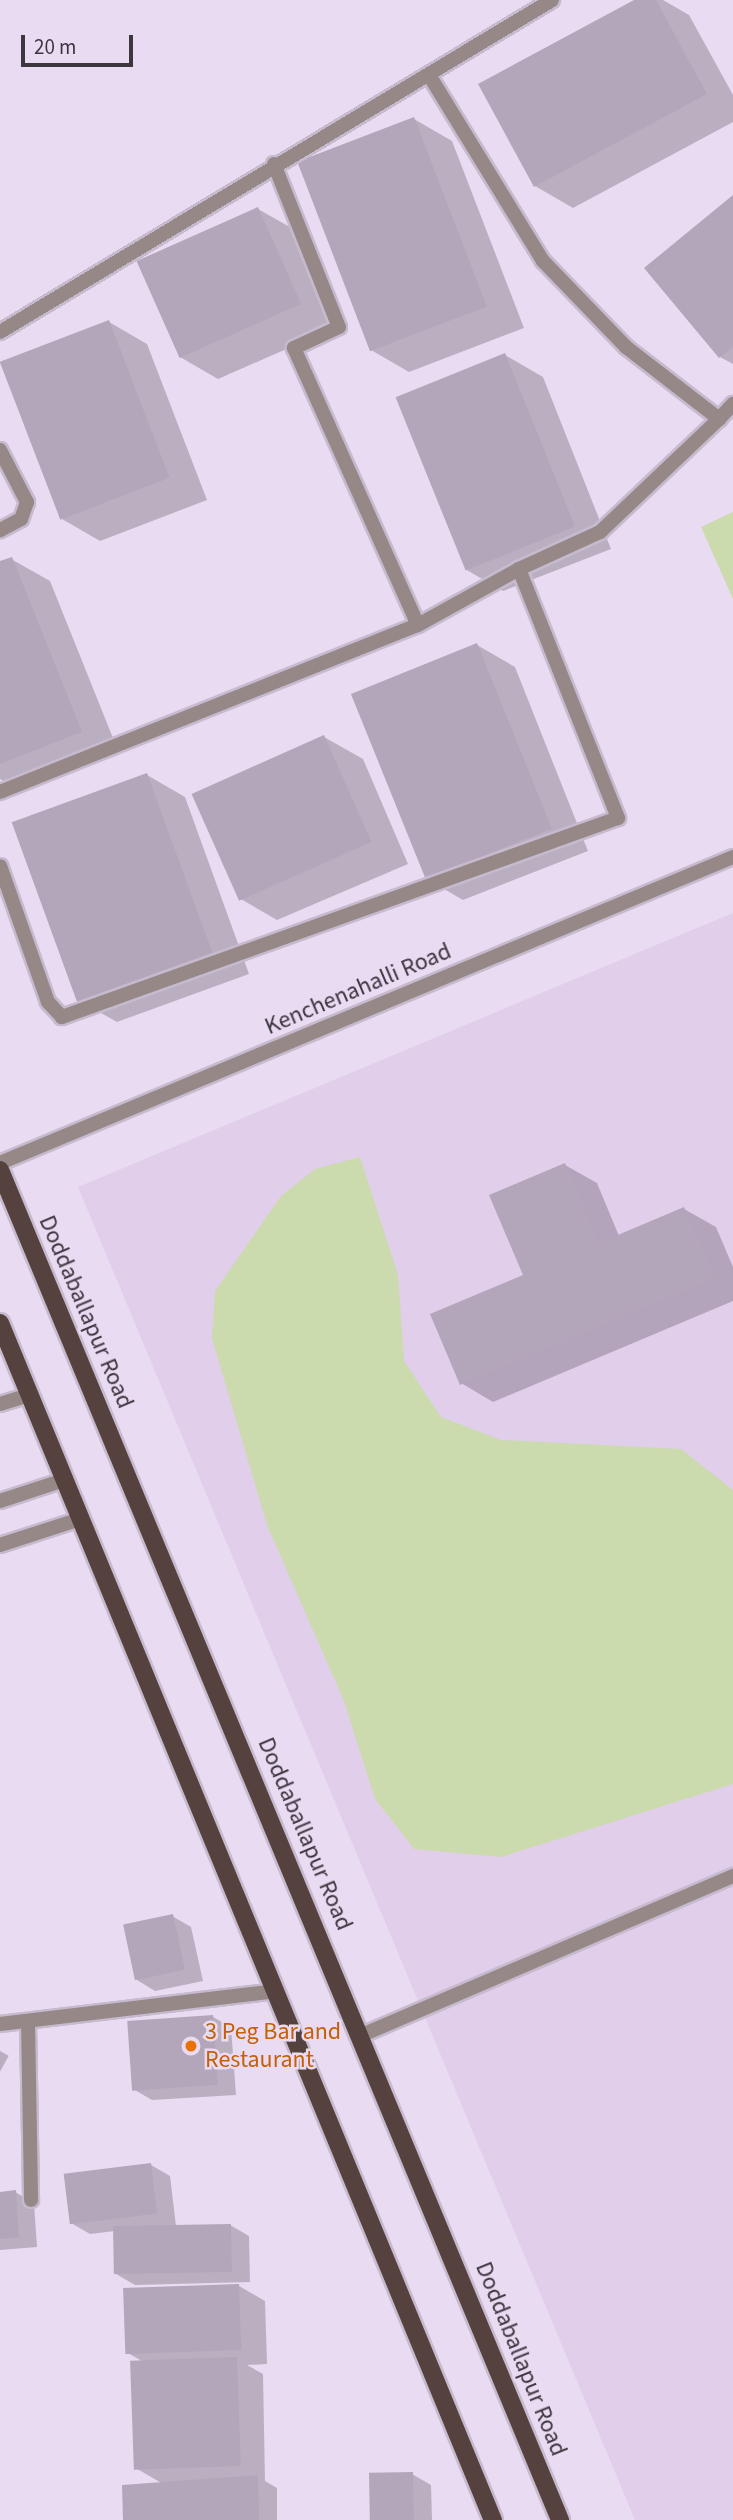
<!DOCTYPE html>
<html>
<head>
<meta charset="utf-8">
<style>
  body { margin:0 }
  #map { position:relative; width:733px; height:2520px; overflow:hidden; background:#e9dbf2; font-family:"Source Sans 3",sans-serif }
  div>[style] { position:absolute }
  .built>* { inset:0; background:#e0ceea }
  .green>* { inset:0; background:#cbdbad }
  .shadow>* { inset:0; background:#0003; transform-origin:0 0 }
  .building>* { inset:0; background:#b3a6bb; transform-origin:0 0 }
  .roads { filter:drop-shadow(2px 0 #c6bace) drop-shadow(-2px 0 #c6bace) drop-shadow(0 2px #c6bace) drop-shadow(0 -2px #c6bace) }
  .service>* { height:14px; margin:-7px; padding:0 7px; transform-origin:7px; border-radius:7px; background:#958886 }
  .minor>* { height:14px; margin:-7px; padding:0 7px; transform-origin:7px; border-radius:7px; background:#958886 }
  .primary>* { height:18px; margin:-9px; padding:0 9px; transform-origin:9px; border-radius:9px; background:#55413d }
  .dots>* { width:19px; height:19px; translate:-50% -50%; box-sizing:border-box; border:4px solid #e9dbf2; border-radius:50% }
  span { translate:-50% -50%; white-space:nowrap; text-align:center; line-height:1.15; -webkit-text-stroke:5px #e9dbf2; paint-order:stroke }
  .street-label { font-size:24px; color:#3c363f }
  .food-label { font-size:24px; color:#c56008 }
  .left { translate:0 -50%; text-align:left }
  .scale { position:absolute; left:21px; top:35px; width:112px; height:32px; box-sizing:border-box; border:4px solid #3c363f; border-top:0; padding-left:9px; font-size:21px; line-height:24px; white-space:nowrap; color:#3c363f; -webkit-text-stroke:5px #e9dbf2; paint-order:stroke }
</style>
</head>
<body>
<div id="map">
  <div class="built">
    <div style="clip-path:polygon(733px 913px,733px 2520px,635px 2520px,78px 1187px)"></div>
  </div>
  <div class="green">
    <div style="clip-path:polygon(733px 512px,733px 599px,701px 527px)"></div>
    <div style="clip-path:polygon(360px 1157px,398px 1275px,404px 1361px,441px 1417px,501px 1440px,681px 1449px,733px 1490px,733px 1784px,501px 1857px,414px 1849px,375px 1799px,344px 1701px,267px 1525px,212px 1338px,215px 1291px,281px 1196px,315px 1169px)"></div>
  </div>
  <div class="shadow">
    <div style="clip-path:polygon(638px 0,663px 0,689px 15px,733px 95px,733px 122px,573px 208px,535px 186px)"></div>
    <div style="clip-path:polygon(414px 119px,452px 141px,524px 328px,409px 372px,371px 350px)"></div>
    <div style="clip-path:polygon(733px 198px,733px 364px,720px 357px)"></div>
    <div style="clip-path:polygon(258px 209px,297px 231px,339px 326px,218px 379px,180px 357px)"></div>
    <div style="clip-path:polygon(109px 322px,147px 344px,207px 500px,100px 541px,62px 519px)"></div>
    <div style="clip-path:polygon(505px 355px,543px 377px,611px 549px,503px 591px,465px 569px)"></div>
    <div style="clip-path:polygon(11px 559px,50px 581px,119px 753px,22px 792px,0 779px,0 563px)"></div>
    <div style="clip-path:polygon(477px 645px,515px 667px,588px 851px,463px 900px,425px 878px)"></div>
    <div style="clip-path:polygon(324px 737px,363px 759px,408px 864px,277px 920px,239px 898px)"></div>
    <div style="clip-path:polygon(147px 775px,185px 797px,249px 974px,117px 1022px,78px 1000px)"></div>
    <div style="clip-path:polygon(565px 1165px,597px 1183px,619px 1236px,684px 1209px,716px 1227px,733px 1267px,733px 1301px,493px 1402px,461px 1383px,525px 1276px)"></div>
    <div style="clip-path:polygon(172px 1916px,191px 1927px,203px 1981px,155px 1991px,137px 1980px)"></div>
    <div style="clip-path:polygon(213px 2017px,231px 2027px,236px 2095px,152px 2100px,133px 2089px)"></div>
    <div style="left:0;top:2051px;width:10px;height:42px;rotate:29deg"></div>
    <div style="clip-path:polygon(151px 2165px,170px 2176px,176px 2226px,230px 2225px,249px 2236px,250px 2282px,135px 2285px,116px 2274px,115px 2231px,90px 2234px,71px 2223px)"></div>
    <div style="clip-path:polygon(15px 2192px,34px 2203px,37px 2247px,0 2250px,0 2193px)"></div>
    <div style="clip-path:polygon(239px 2286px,265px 2301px,267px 2364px,247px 2365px,263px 2374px,265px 2481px,277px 2488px,277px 2520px,124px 2520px,163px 2484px,134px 2467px,142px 2361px,126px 2352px)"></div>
    <div style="clip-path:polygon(412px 2474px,431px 2485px,432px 2520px,371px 2520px)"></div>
  </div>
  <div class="building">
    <div style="clip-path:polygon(634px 0,656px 0,707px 94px,534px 187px,478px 84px)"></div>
    <div style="left:414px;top:117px;width:203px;height:125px;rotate:69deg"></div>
    <div style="clip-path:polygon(733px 195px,733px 347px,719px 358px,644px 268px)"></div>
    <div style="left:258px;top:207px;width:106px;height:133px;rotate:66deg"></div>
    <div style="left:109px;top:320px;width:169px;height:117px;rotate:69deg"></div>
    <div style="left:505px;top:353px;width:187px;height:118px;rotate:68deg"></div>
    <div style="clip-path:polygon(12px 557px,82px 732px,0 764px,0 561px)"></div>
    <div style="left:477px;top:643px;width:200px;height:136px;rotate:68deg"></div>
    <div style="left:324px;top:735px;width:117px;height:145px;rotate:66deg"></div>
    <div style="left:147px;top:773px;width:191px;height:144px;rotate:70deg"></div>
    <div style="clip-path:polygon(565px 1163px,599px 1243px,684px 1207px,715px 1278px,460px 1385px,430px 1314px,523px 1275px,489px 1195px)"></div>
    <div style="left:173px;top:1914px;width:57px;height:51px;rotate:78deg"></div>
    <div style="left:213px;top:2015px;width:70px;height:86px;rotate:86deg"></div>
    <div style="left:151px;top:2163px;width:51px;height:88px;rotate:83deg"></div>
    <div style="clip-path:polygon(16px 2190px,19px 2237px,0 2239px,0 2192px)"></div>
    <div style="left:231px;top:2224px;width:48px;height:118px;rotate:89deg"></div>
    <div style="left:239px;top:2284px;width:66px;height:116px;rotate:88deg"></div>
    <div style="left:237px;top:2357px;width:109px;height:107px;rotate:88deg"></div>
    <div style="left:413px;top:2472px;width:48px;height:44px;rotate:89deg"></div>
    <div style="clip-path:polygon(258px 2475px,259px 2520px,123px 2520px,122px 2485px)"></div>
  </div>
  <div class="roads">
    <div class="service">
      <div style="left:429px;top:75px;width:218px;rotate:58.5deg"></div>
      <div style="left:543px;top:261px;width:120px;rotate:46deg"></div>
      <div style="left:626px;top:347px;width:118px;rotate:37.7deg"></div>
      <div style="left:719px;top:419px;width:21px;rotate:-47deg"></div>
      <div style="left:274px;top:164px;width:175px;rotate:68.3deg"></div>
      <div style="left:339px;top:327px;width:50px;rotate:155deg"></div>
      <div style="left:294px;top:348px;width:303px;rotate:65.9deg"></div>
      <div style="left:0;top:332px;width:644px;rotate:-31.02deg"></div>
      <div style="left:0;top:450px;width:59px;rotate:62.6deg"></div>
      <div style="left:27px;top:502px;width:18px;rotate:109deg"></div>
      <div style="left:21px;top:519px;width:24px;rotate:152deg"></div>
      <div style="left:519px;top:569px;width:89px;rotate:-24.6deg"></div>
      <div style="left:600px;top:532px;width:164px;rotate:-43.5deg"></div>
      <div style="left:0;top:792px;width:450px;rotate:-21.8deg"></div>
      <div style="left:418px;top:625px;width:115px;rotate:-29deg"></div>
      <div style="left:519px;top:569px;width:268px;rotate:68.3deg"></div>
      <div style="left:618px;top:818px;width:591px;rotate:160.31deg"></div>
      <div style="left:62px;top:1017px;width:21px;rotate:-133deg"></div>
      <div style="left:48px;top:1002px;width:144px;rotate:-109.4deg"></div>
      <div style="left:0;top:1404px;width:28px;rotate:-17deg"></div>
      <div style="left:0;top:1501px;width:67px;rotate:-18.2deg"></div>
      <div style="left:0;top:1545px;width:84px;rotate:-18deg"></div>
      <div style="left:362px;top:2035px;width:404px;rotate:-23.2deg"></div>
    </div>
    <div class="minor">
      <div style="left:0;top:1163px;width:794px;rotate:-22.66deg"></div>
      <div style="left:28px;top:2022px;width:178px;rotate:89deg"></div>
      <div style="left:0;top:2024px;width:279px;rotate:-6.8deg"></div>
    </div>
    <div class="primary">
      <div style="left:0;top:1170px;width:1462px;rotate:67.47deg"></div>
      <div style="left:0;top:1323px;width:1295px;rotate:67.62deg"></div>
    </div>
  </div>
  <div class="dots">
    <div style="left:191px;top:2046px;background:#e8710a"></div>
  </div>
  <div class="street-label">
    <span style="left:358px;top:989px;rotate:-23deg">Kenchenahalli Road</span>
    <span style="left:86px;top:1312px;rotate:67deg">Doddaballapur Road</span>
    <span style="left:305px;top:1834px;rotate:67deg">Doddaballapur Road</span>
    <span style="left:521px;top:2359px;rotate:68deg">Doddaballapur Road</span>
  </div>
  <div class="food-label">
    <span class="left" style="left:205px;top:2046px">3 Peg Bar and<br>Restaurant</span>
  </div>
  <div class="scale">20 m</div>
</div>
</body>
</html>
